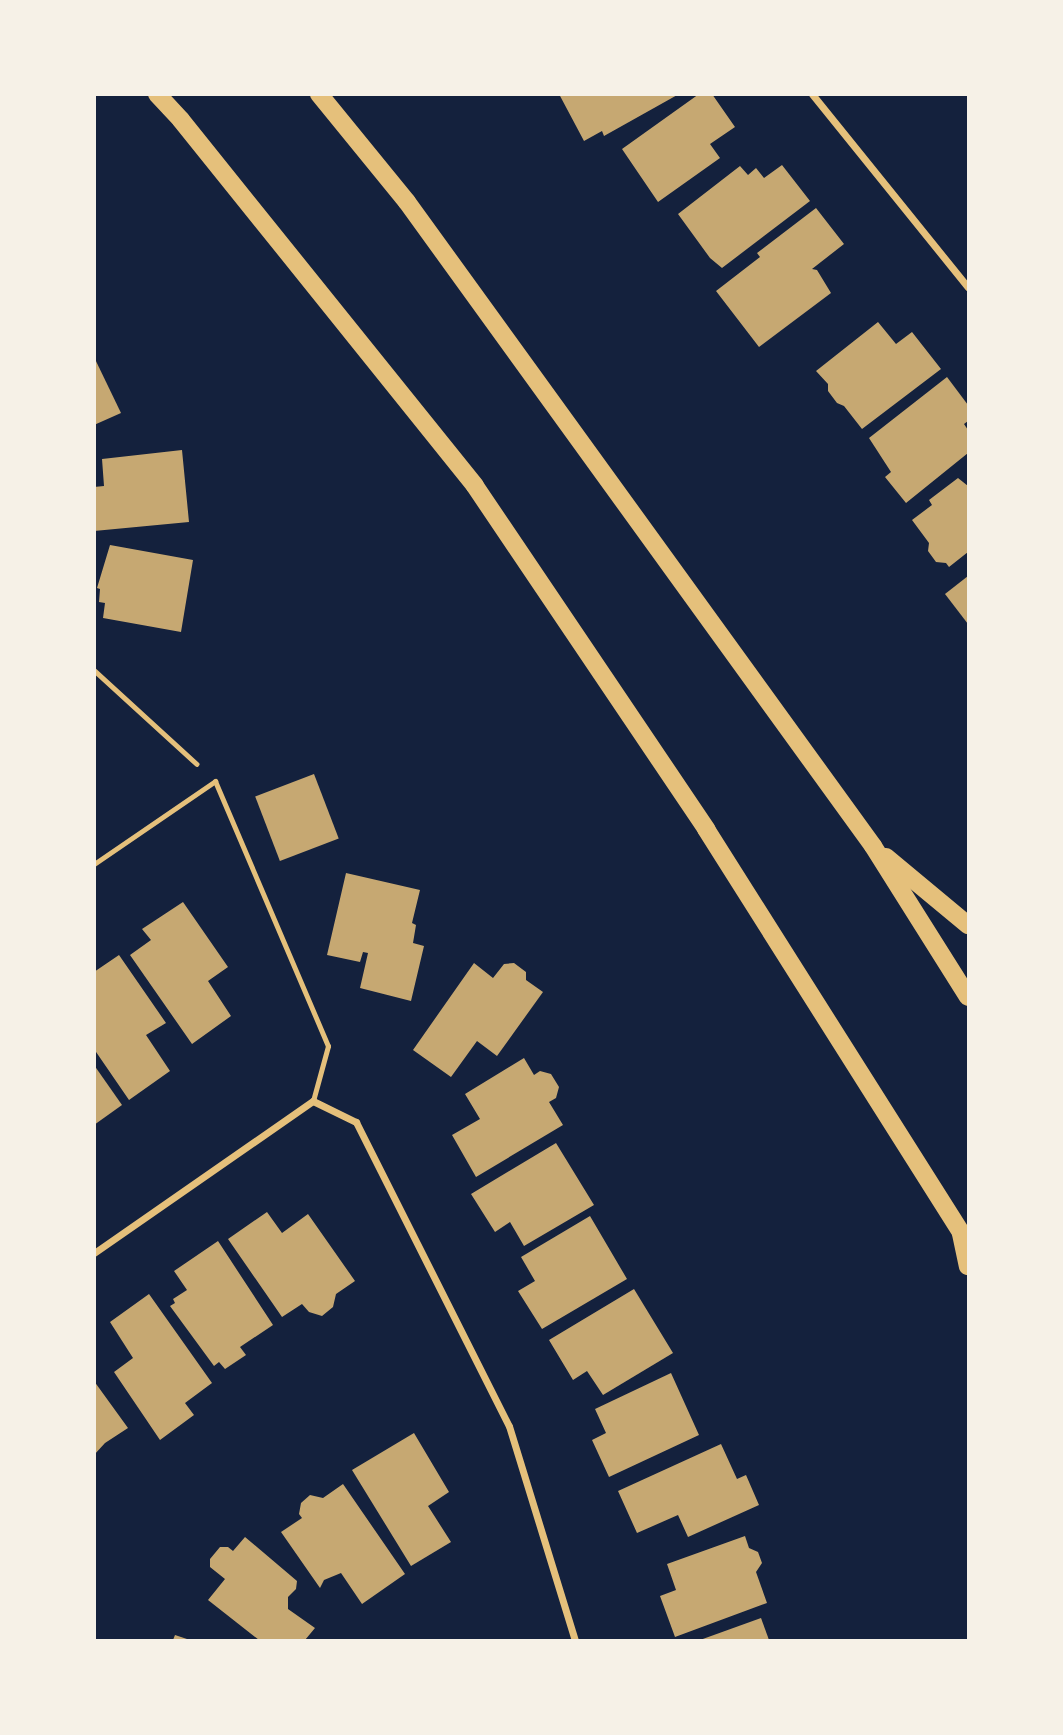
<!DOCTYPE html>
<html>
<head>
<meta charset="utf-8">
<style>
  body { margin:0 }
  #map { position:relative; width:1063px; height:1735px; overflow:hidden; background:#14213d; font-family:Cabin,sans-serif }
  div>[style] { position:absolute }
  .building>* { inset:0; background:#c6a872; transform-origin:0 0 }
  .path>* { height:4.5px; margin:-2.25px; padding:0 2.25px; transform-origin:2.25px; border-radius:2.25px; background:#e5c07b }
  .service>* { height:5px; margin:-2.5px; padding:0 2.5px; transform-origin:2.5px; border-radius:2.5px; background:#e5c07b }
  .minor>* { height:7px; margin:-3.5px; padding:0 3.5px; transform-origin:3.5px; border-radius:3.5px; background:#e5c07b }
  .primary>* { height:18px; margin:-9px; padding:0 9px; transform-origin:9px; border-radius:9px; background:#e5c07b }
  span { translate:-50% -50%; white-space:nowrap; text-align:center; line-height:1.15; -webkit-text-stroke:7px #f6f1e7; paint-order:stroke }
  .frame { position:absolute; inset:0; border:96px solid #f6f1e7; pointer-events:none }
</style>
</head>
<body>
<div id="map">
  <div class="building">
    <div style="clip-path:polygon(559px 94px,679px 94px,604px 136px,602px 131px,584px 141px)"></div>
    <div style="clip-path:polygon(699px 94px,712px 94px,735px 127px,710px 144px,720px 158px,658px 202px,622px 149px)"></div>
    <div style="clip-path:polygon(782px 165px,810px 201px,722px 268px,710px 258px,678px 214px,740px 166px,748px 175px,756px 168px,764px 178px)"></div>
    <div style="clip-path:polygon(816px 208px,844px 244px,812px 269px,817px 270px,831px 293px,759px 347px,716px 291px,760px 257px,757px 253px)"></div>
    <div style="clip-path:polygon(878px 322px,896px 344px,912px 332px,941px 369px,862px 429px,844px 406px,837px 403px,828px 391px,828px 384px,816px 371px)"></div>
    <div style="clip-path:polygon(94px 357px,121px 413px,94px 425px)"></div>
    <div style="clip-path:polygon(947px 377px,968px 405px,968px 421px,964px 424px,968px 430px,968px 453px,906px 503px,885px 477px,891px 472px,869px 438px)"></div>
    <div style="clip-path:polygon(182px 450px,189px 522px,94px 531px,94px 487px,104px 486px,102px 459px)"></div>
    <div style="clip-path:polygon(958px 478px,968px 486px,968px 552px,949px 567px,946px 563px,936px 562px,928px 551px,929px 543px,912px 520px,932px 505px,929px 500px)"></div>
    <div style="clip-path:polygon(110px 545px,193px 560px,181px 632px,103px 618px,105px 603px,99px 602px,100px 589px,97px 588px)"></div>
    <div style="clip-path:polygon(968px 576px,968px 624px,945px 594px)"></div>
    <div style="left:314px;top:774px;width:69px;height:63px;rotate:69deg"></div>
    <div style="clip-path:polygon(346px 873px,420px 890px,412px 923px,416px 925px,413px 943px,424px 946px,411px 1001px,360px 988px,368px 953px,363px 952px,360px 962px,327px 955px)"></div>
    <div style="clip-path:polygon(183px 902px,228px 967px,208px 981px,231px 1016px,192px 1044px,130px 955px,151px 940px,142px 929px)"></div>
    <div style="clip-path:polygon(119px 955px,166px 1023px,146px 1035px,170px 1071px,129px 1100px,94px 1049px,94px 972px)"></div>
    <div style="clip-path:polygon(474px 963px,493px 978px,504px 964px,514px 963px,526px 972px,526px 980px,543px 992px,497px 1056px,477px 1041px,451px 1077px,413px 1050px)"></div>
    <div style="clip-path:polygon(524px 1058px,534px 1075px,540px 1071px,551px 1074px,559px 1087px,556px 1098px,549px 1102px,563px 1125px,476px 1177px,452px 1135px,480px 1119px,465px 1094px)"></div>
    <div style="clip-path:polygon(94px 1065px,122px 1105px,94px 1125px)"></div>
    <div style="clip-path:polygon(556px 1143px,594px 1205px,524px 1246px,510px 1222px,495px 1232px,471px 1194px)"></div>
    <div style="clip-path:polygon(267px 1212px,282px 1233px,308px 1214px,355px 1281px,336px 1294px,333px 1307px,322px 1316px,309px 1312px,302px 1304px,282px 1317px,228px 1239px)"></div>
    <div style="clip-path:polygon(590px 1216px,627px 1279px,542px 1329px,518px 1291px,535px 1281px,521px 1257px)"></div>
    <div style="clip-path:polygon(218px 1241px,273px 1325px,240px 1347px,246px 1355px,225px 1369px,219px 1362px,214px 1366px,170px 1306px,175px 1303px,173px 1299px,187px 1290px,174px 1271px)"></div>
    <div style="clip-path:polygon(634px 1289px,673px 1353px,603px 1395px,587px 1371px,573px 1380px,549px 1340px)"></div>
    <div style="clip-path:polygon(149px 1294px,212px 1383px,185px 1403px,194px 1415px,160px 1440px,114px 1372px,133px 1358px,110px 1322px)"></div>
    <div style="clip-path:polygon(671px 1373px,699px 1435px,609px 1477px,592px 1440px,606px 1433px,595px 1409px)"></div>
    <div style="clip-path:polygon(94px 1381px,128px 1428px,105px 1443px,94px 1455px)"></div>
    <div style="clip-path:polygon(414px 1433px,449px 1492px,428px 1506px,451px 1542px,411px 1566px,352px 1470px)"></div>
    <div style="clip-path:polygon(721px 1444px,737px 1479px,746px 1475px,759px 1505px,688px 1537px,678px 1515px,637px 1533px,618px 1491px)"></div>
    <div style="clip-path:polygon(343px 1484px,405px 1574px,362px 1604px,341px 1573px,324px 1580px,320px 1588px,281px 1532px,302px 1518px,299px 1514px,301px 1503px,310px 1495px,323px 1498px)"></div>
    <div style="clip-path:polygon(745px 1536px,749px 1548px,758px 1552px,762px 1563px,756px 1572px,767px 1603px,675px 1637px,660px 1596px,676px 1590px,667px 1564px)"></div>
    <div style="clip-path:polygon(245px 1537px,297px 1581px,296px 1589px,288px 1597px,288px 1609px,315px 1628px,305px 1640px,259px 1640px,208px 1600px,225px 1579px,210px 1567px,210px 1559px,220px 1547px,228px 1547px,233px 1551px)"></div>
    <div style="clip-path:polygon(761px 1618px,769px 1640px,700px 1640px)"></div>
    <div style="clip-path:polygon(175px 1635px,190px 1640px,173px 1640px)"></div>
  </div>
  <div class="path">
    <div style="left:94px;top:670px;width:139px;rotate:42.4deg"></div>
  </div>
  <div class="service">
    <div style="left:94px;top:864px;width:147px;rotate:-34.4deg"></div>
    <div style="left:215px;top:781px;width:288px;rotate:66.9deg"></div>
    <div style="left:328px;top:1046px;width:57px;rotate:105.3deg"></div>
  </div>
  <div class="minor">
    <div style="left:812px;top:94px;width:248px;rotate:51.1deg"></div>
    <div style="left:94px;top:1253px;width:267px;rotate:-34.8deg"></div>
    <div style="left:313px;top:1101px;width:48px;rotate:26deg"></div>
    <div style="left:356px;top:1122px;width:340px;rotate:63.3deg"></div>
    <div style="left:509px;top:1426px;width:224px;rotate:72.9deg"></div>
  </div>
  <div class="primary">
    <div style="left:157px;top:94px;width:35px;rotate:47deg"></div>
    <div style="left:181px;top:120px;width:469px;rotate:51.2deg"></div>
    <div style="left:475px;top:486px;width:414px;rotate:56deg"></div>
    <div style="left:706px;top:829px;width:490px;rotate:57.7deg"></div>
    <div style="left:319px;top:94px;width:139px;rotate:50.8deg"></div>
    <div style="left:407px;top:202px;width:795px;rotate:54.11deg"></div>
    <div style="left:873px;top:846px;width:178px;rotate:57.8deg"></div>
    <div style="left:886px;top:857px;width:107px;rotate:39.7deg"></div>
    <div style="left:961px;top:1234px;width:33px;rotate:78deg"></div>
  </div>
  <div class="frame"></div>
</div>
</body>
</html>
